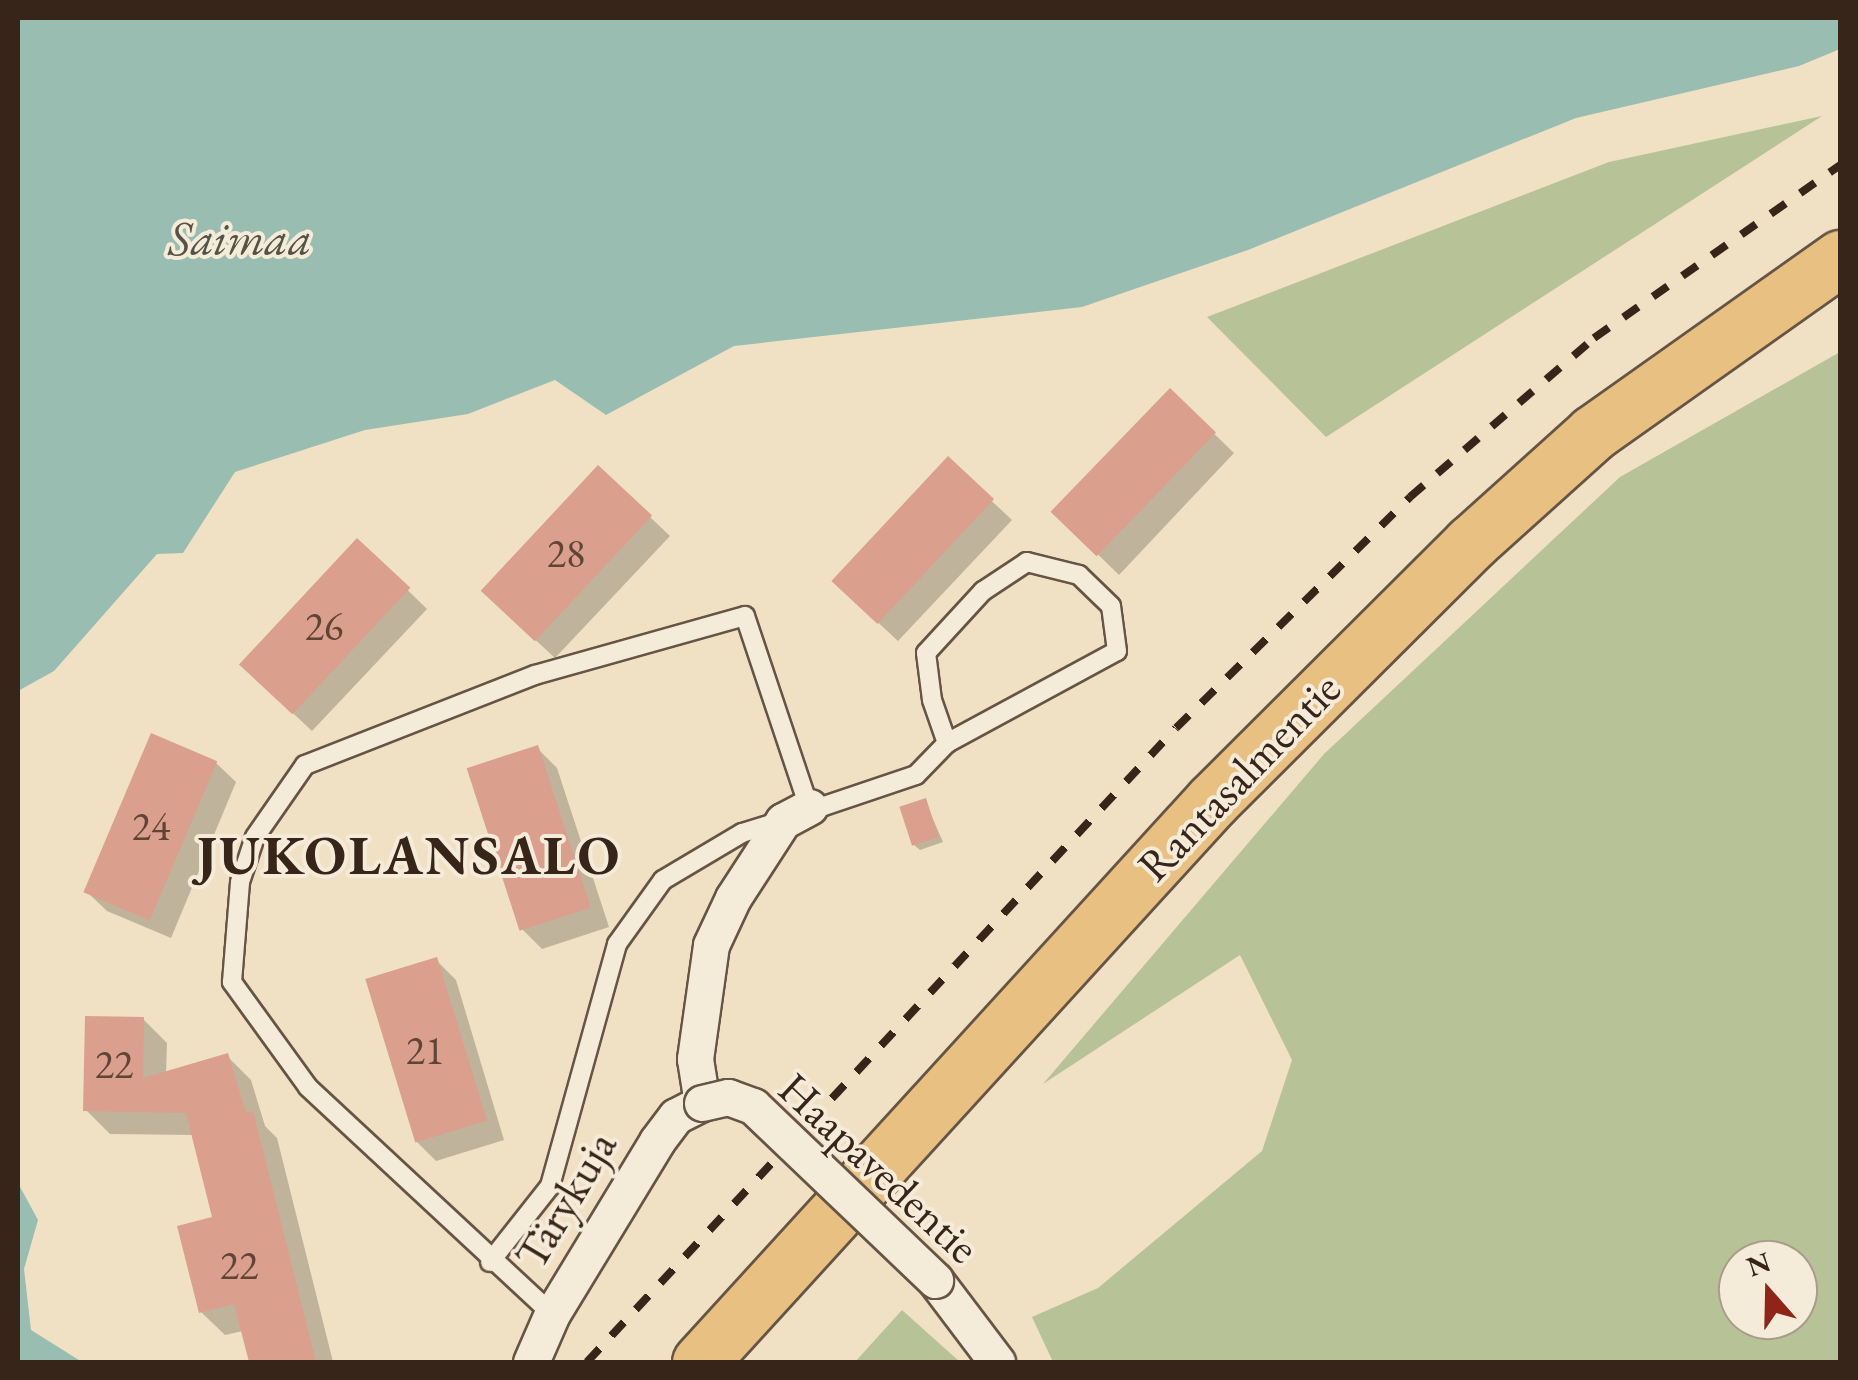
<!DOCTYPE html>
<html>
<head>
<meta charset="utf-8">
<style>
  body { margin:0 }
  #map { position:relative; width:1858px; height:1380px; overflow:hidden; background:#f0e0c4; font-family:"EB Garamond",serif }
  div>[style] { position:absolute }
  .green>* { inset:0; background:#b7c396 }
  .water>* { inset:0; background:#9abdb1 }
  .shadow>* { inset:0; background:#0003 }
  .building>* { inset:0; background:#da9f8d; transform-origin:0 0 }
  .roads { filter:drop-shadow(2px 0 #665444) drop-shadow(-2px 0 #665444) drop-shadow(0 2px #665444) drop-shadow(0 -2px #665444) }
  .lane>* { height:18px; margin:-9px; padding:0 9px; transform-origin:9px; border-radius:9px; background:#f5ebd9 }
  .street>* { height:35px; margin:-17.5px; padding:0 17.5px; transform-origin:17.5px; border-radius:17.5px; background:#f5ebd9 }
  .highway>* { height:55px; margin:-27.5px; padding:0 27.5px; transform-origin:27.5px; border-radius:27.5px; background:#e8c082 }
  .rail>* { height:8px; margin-top:-4px; transform-origin:0; background:repeating-linear-gradient(90deg,#382519 0 18px,transparent 0 36px) }
  .bridges { filter:drop-shadow(2px 0 #665444) drop-shadow(-2px 0 #665444) drop-shadow(0 2px #665444) drop-shadow(0 -2px #665444) }
  .street-bridge>* { height:35px; margin:-17.5px; padding:0 17.5px; transform-origin:17.5px; border-radius:17.5px; background:#f5ebd9 }
  span { translate:-50% -50%; white-space:nowrap; text-align:center; line-height:1.15; -webkit-text-stroke:8px #f5ebd9; paint-order:stroke }
  .number-label { font-size:40px; color:#604436 }
  .number-label span { -webkit-text-stroke-width:0 }
  .street-label { font-size:45px; color:#382519 }
  .water-label { font-size:48px; color:#555347; font-style:italic }
  .district-label { font-size:55px; color:#382519; font-weight:700; letter-spacing:2.5px }
  .frame { position:absolute; inset:0; border:20px solid #382519; pointer-events:none }
  .north { position:absolute; left:1718px; top:1240px; width:100px; height:100px; box-sizing:border-box; background:#f5ebd9; border:2px solid #a99c8c; border-radius:50%; rotate:340deg; font-size:28px; font-weight:700; line-height:40px; text-align:center; color:#382519 }
  .north::after { content:''; display:block; margin:auto; width:35px; height:45px; background:#8f2418; clip-path:polygon(50% 0,100% 100%,50% 72%,0 100%) }
</style>
</head>
<body>
<div id="map">
  <div class="green">
    <div style="clip-path:polygon(1822px 116px,1326px 437px,1207px 317px,1609px 162px)"></div>
    <div style="clip-path:polygon(evenodd,1840px 352px,1840px 1362px,1053px 1362px,1032px 1317px,1098px 1288px,1262px 1151px,1292px 1060px,1240px 955px,1043px 1084px,1324px 754px,1620px 477px,1840px 352px,1738px 1260px,1798px 1260px,1798px 1320px,1738px 1320px,1738px 1260px)"></div>
    <div style="clip-path:polygon(902px 1310px,960px 1362px,855px 1362px)"></div>
  </div>
  <div class="water">
    <div style="clip-path:polygon(18px 18px,1840px 18px,1840px 49px,1799px 66px,1576px 118px,1248px 250px,1082px 307px,734px 346px,606px 415px,555px 380px,468px 414px,365px 430px,235px 472px,183px 553px,157px 554px,54px 671px,18px 691px)"></div>
    <div style="clip-path:polygon(18px 1183px,38px 1220px,24px 1269px,31px 1330px,82px 1362px,18px 1362px)"></div>
  </div>
  <div class="shadow">
    <div style="clip-path:polygon(1170px 391px,1234px 453px,1119px 575px,1075px 532px)"></div>
    <div style="clip-path:polygon(948px 460px,1012px 520px,898px 641px,854px 600px)"></div>
    <div style="clip-path:polygon(650px 517px,670px 536px,555px 658px,503px 610px)"></div>
    <div style="clip-path:polygon(357px 541px,427px 609px,312px 731px,261px 683px)"></div>
    <div style="clip-path:polygon(537px 748px,557px 768px,609px 927px,542px 949px,522px 929px)"></div>
    <div style="clip-path:polygon(216px 763px,236px 782px,171px 938px,107px 911px,87px 892px)"></div>
    <div style="clip-path:polygon(925px 801px,943px 842px,920px 850px,914px 845px)"></div>
    <div style="clip-path:polygon(436px 960px,456px 980px,504px 1140px,436px 1161px,416px 1141px)"></div>
    <div style="clip-path:polygon(143px 1019px,167px 1043px,166px 1074px,227px 1056px,251px 1080px,265px 1126px,277px 1138px,333px 1362px,251px 1362px,243px 1331px,225px 1335px,201px 1312px,215px 1219px,194px 1135px,110px 1134px,86px 1110px)"></div>
  </div>
  <div class="building">
    <div style="left:1170px;top:388px;width:64px;height:172px;rotate:44deg"></div>
    <div style="left:948px;top:456px;width:63px;height:171px;rotate:43deg"></div>
    <div style="left:598px;top:465px;width:74px;height:172px;rotate:43deg"></div>
    <div style="left:357px;top:538px;width:73px;height:173px;rotate:43deg"></div>
    <div style="left:151px;top:733px;width:72px;height:173px;rotate:23deg"></div>
    <div style="left:538px;top:745px;width:171px;height:75px;rotate:72deg"></div>
    <div style="left:926px;top:798px;width:41px;height:28px;rotate:72deg"></div>
    <div style="left:437px;top:957px;width:171px;height:75px;rotate:73deg"></div>
    <div style="clip-path:polygon(85px 1016px,144px 1017px,143px 1078px,228px 1053px,246px 1113px,253px 1111px,316px 1362px,249px 1362px,234px 1304px,199px 1313px,177px 1226px,212px 1217px,186px 1113px,83px 1111px)"></div>
  </div>
  <div class="roads">
    <div class="lane">
      <div style="left:490px;top:1262px;width:97px;rotate:-51.7deg"></div>
      <div style="left:550px;top:1186px;width:251px;rotate:-74.5deg"></div>
      <div style="left:617px;top:944px;width:79px;rotate:-54.3deg"></div>
      <div style="left:663px;top:880px;width:92px;rotate:-30.7deg"></div>
      <div style="left:742px;top:833px;width:38px;rotate:-17deg"></div>
      <div style="left:552px;top:1314px;width:333px;rotate:-137.1deg"></div>
      <div style="left:308px;top:1087px;width:130px;rotate:-125.9deg"></div>
      <div style="left:232px;top:982px;width:100px;rotate:-85.4deg"></div>
      <div style="left:240px;top:882px;width:47px;rotate:-71.6deg"></div>
      <div style="left:255px;top:837px;width:88px;rotate:-55.2deg"></div>
      <div style="left:305px;top:765px;width:247px;rotate:-21.4deg"></div>
      <div style="left:535px;top:675px;width:218px;rotate:-15.7deg"></div>
      <div style="left:745px;top:616px;width:201px;rotate:71.5deg"></div>
      <div style="left:809px;top:807px;width:15px;rotate:-4deg"></div>
      <div style="left:824px;top:806px;width:97px;rotate:-18.6deg"></div>
      <div style="left:916px;top:775px;width:45px;rotate:-45.9deg"></div>
      <div style="left:947px;top:743px;width:193px;rotate:-28.4deg"></div>
      <div style="left:1117px;top:651px;width:45px;rotate:-97.6deg"></div>
      <div style="left:1111px;top:606px;width:45px;rotate:-135.9deg"></div>
      <div style="left:1079px;top:575px;width:54px;rotate:-166deg"></div>
      <div style="left:1027px;top:562px;width:53px;rotate:146.6deg"></div>
      <div style="left:983px;top:591px;width:84px;rotate:132.6deg"></div>
      <div style="left:926px;top:653px;width:47px;rotate:82.7deg"></div>
      <div style="left:932px;top:700px;width:46px;rotate:70.8deg"></div>
    </div>
    <div class="street">
      <div style="left:935px;top:1280px;width:103px;rotate:52.9deg"></div>
      <div style="left:531px;top:1362px;width:52px;rotate:-66.4deg"></div>
      <div style="left:552px;top:1314px;width:202px;rotate:-58.7deg"></div>
      <div style="left:657px;top:1141px;width:31px;rotate:-53deg"></div>
      <div style="left:676px;top:1116px;width:29px;rotate:-27deg"></div>
      <div style="left:702px;top:1103px;width:45px;rotate:-99deg"></div>
      <div style="left:695px;top:1059px;width:115px;rotate:-82deg"></div>
      <div style="left:711px;top:945px;width:52px;rotate:-64.9deg"></div>
      <div style="left:733px;top:898px;width:92px;rotate:-57deg"></div>
      <div style="left:783px;top:821px;width:30px;rotate:-28deg"></div>
    </div>
    <div class="highway">
      <div style="left:700px;top:1362px;width:761px;rotate:-47.61deg"></div>
      <div style="left:1213px;top:800px;width:364px;rotate:-44.9deg"></div>
      <div style="left:1471px;top:543px;width:164px;rotate:-42deg"></div>
      <div style="left:1593px;top:433px;width:303px;rotate:-35.3deg"></div>
    </div>
  </div>
  <div class="rail">
    <div style="left:587px;top:1362px;width:865px;rotate:-47.11deg"></div>
    <div style="left:1176px;top:728px;width:329px;rotate:-44.6deg"></div>
    <div style="left:1410px;top:497px;width:243px;rotate:-40.8deg"></div>
    <div style="left:1594px;top:338px;width:301px;rotate:-35.1deg"></div>
  </div>
  <div class="bridges">
    <div class="street-bridge">
      <div style="left:702px;top:1103px;width:27px;rotate:-13deg"></div>
      <div style="left:728px;top:1097px;width:27px;rotate:20deg"></div>
      <div style="left:753px;top:1106px;width:252px;rotate:43.7deg"></div>
    </div>
  </div>
  <div class="number-label">
    <span style="left:566px;top:553px">28</span>
    <span style="left:324px;top:626px">26</span>
    <span style="left:151px;top:826px">24</span>
    <span style="left:425px;top:1050px">21</span>
    <span style="left:114px;top:1064px">22</span>
    <span style="left:239px;top:1265px">22</span>
  </div>
  <div class="street-label">
    <span style="left:1239px;top:777px;rotate:-46deg">Rantasalmentie</span>
    <span style="left:879px;top:1168px;rotate:43deg">Haapavedentie</span>
    <span style="left:566px;top:1200px;rotate:-59deg">Tärykuja</span>
  </div>
  <div class="water-label">
    <span style="left:240px;top:239px">Saimaa</span>
  </div>
  <div class="district-label">
    <span style="left:409px;top:855px">JUKOLANSALO</span>
  </div>
  <div class="frame"></div>
  <div class="north">N</div>
</div>
</body>
</html>
